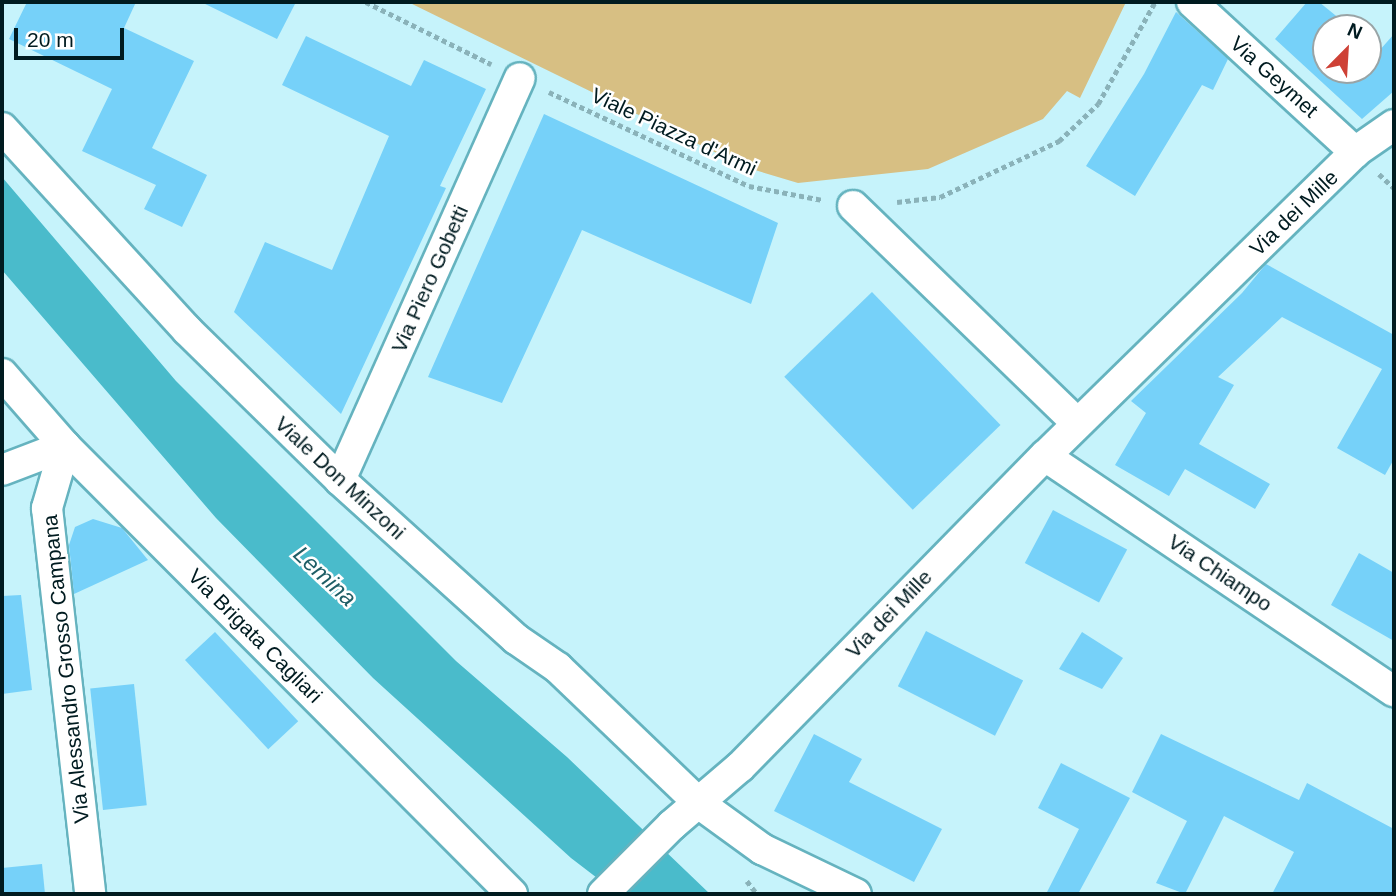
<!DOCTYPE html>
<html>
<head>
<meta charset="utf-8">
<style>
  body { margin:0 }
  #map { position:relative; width:1396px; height:896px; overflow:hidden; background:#c6f3fb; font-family:Helvetica,sans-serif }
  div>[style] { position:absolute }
  .green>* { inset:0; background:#d7bf83 }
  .water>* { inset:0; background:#4abbcb }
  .building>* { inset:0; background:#76d1f9; transform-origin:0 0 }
  .path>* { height:4.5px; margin-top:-2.25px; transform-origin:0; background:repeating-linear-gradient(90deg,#8ab2b9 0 5px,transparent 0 8.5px) }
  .roads { filter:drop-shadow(2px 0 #65b3bf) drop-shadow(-2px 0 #65b3bf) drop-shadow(0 2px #65b3bf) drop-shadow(0 -2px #65b3bf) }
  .minor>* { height:30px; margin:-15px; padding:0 15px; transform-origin:15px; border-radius:15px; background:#fff }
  span { translate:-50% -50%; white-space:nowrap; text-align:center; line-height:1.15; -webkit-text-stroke:5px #fff; paint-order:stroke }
  .street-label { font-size:21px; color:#001b20 }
  .water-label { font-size:23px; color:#1f5e66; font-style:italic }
  .frame { position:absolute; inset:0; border:4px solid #001b20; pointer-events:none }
  .north { position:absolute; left:1312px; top:14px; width:70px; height:70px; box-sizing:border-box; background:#fff; border:2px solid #99a4a6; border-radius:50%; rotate:24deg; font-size:19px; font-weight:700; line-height:28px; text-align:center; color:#001b20 }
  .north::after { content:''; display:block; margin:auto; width:24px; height:32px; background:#ce4136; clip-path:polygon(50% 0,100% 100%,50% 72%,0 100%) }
  .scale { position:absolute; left:14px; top:28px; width:110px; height:32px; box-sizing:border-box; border:4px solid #001b20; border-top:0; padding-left:9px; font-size:21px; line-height:24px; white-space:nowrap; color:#001b20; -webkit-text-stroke:5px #fff; paint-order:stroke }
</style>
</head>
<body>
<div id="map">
  <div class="green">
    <div style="clip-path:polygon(408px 2px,1126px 2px,1080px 98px,1067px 91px,1043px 119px,928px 169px,798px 183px,745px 167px)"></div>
  </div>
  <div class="water">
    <div style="clip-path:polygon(2px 177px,176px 381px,456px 661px,567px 757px,710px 894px,618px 894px,571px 858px,373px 678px,216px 518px,2px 270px)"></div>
  </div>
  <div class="building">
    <div style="clip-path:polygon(27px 2px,136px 2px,124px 28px,194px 61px,152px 148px,207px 175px,182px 227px,144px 209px,156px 185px,82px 151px,112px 89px,9px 39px)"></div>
    <div style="clip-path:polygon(201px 2px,296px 2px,277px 39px)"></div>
    <div style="clip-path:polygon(1307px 2px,1319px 2px,1351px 28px,1326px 28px,1326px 70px,1368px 70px,1368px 42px,1379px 51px,1394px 34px,1394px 91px,1362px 119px,1275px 39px)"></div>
    <div style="clip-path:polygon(1176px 12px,1228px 59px,1213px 90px,1202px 85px,1135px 196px,1086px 166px,1144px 74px)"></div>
    <div style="clip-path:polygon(306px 36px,411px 86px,424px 60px,486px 89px,440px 186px,446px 188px,341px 414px,234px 312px,265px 242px,332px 270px,389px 136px,282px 85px)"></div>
    <div style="clip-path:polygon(544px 114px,778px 223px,751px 304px,582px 230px,502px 403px,428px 377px)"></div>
    <div style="clip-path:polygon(1266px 264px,1394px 335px,1394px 459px,1385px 475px,1337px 448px,1382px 369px,1282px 317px,1218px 377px,1234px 385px,1199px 444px,1270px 484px,1255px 509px,1185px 469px,1169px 496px,1115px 465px,1146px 413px,1131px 401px,1242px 293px)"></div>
    <div style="left:872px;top:292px;width:185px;height:122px;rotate:46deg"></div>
    <div style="left:1053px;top:510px;width:84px;height:60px;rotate:28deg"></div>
    <div style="clip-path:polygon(93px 519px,122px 528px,148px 560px,74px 594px,69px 545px,75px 527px)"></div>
    <div style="clip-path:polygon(1359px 553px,1394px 573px,1394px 641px,1331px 605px)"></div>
    <div style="clip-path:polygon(21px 595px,32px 690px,2px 694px,2px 596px)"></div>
    <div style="left:926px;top:631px;width:109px;height:62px;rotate:27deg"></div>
    <div style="left:215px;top:632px;width:122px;height:41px;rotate:47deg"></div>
    <div style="clip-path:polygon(1082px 632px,1123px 658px,1102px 689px,1059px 669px)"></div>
    <div style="left:134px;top:684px;width:122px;height:44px;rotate:84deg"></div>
    <div style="clip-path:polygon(814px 734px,862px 759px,849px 782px,942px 829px,914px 882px,774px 811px)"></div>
    <div style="clip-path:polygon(1161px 734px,1299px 800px,1307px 783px,1394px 829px,1394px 894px,1272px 894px,1294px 852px,1224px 816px,1185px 894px,1156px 883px,1187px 821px,1132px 792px)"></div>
    <div style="clip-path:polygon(1061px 763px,1130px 798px,1078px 894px,1046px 894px,1079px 829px,1038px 808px)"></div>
    <div style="clip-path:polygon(42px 864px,45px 894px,2px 894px,2px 868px)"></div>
  </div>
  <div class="path">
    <div style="left:366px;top:2px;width:140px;rotate:26.4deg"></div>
    <div style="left:549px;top:92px;width:221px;rotate:25.2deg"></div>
    <div style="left:749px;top:186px;width:75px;rotate:10.7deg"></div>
    <div style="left:1379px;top:174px;width:21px;rotate:43deg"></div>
    <div style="left:897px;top:202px;width:43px;rotate:-6.6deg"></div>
    <div style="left:940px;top:197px;width:132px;rotate:-25.2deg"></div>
    <div style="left:1059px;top:141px;width:54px;rotate:-43.5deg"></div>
    <div style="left:1098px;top:104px;width:117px;rotate:-60.8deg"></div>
    <div style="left:747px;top:881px;width:16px;rotate:52deg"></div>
  </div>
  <div class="roads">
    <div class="minor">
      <div style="left:1192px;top:2px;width:222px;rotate:42.6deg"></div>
      <div style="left:2px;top:128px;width:274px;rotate:47.5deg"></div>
      <div style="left:187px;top:330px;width:214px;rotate:44.4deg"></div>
      <div style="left:340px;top:480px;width:237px;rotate:42.1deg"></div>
      <div style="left:516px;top:639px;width:51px;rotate:34.6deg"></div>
      <div style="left:558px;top:668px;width:197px;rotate:43.8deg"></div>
      <div style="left:700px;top:804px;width:77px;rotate:36deg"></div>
      <div style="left:762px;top:849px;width:104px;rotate:25.6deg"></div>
      <div style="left:853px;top:206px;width:312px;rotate:44.1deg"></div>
      <div style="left:2px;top:374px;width:96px;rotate:48.8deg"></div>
      <div style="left:65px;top:446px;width:633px;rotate:45.06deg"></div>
      <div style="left:65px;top:446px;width:65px;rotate:106.2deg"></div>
      <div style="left:47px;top:508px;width:388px;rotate:83.6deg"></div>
      <div style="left:1045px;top:456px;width:421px;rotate:34deg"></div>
      <div style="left:2px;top:470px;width:67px;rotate:-20.9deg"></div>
      <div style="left:340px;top:480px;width:440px;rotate:-65.9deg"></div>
      <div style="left:603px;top:894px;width:98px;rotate:-45deg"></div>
      <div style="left:672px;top:825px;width:89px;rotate:-40.5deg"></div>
      <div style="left:740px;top:767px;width:436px;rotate:-45.6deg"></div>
      <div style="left:1045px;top:456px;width:434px;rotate:-44.4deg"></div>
      <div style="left:1355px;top:152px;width:47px;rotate:-34.7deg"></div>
    </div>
  </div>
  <div class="street-label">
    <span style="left:1274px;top:77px;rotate:42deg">Via Geymet</span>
    <span style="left:674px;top:132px;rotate:25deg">Viale Piazza d'Armi</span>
    <span style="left:1294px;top:213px;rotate:-44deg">Via dei Mille</span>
    <span style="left:430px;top:279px;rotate:-66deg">Via Piero Gobetti</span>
    <span style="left:340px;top:478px;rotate:43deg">Viale Don Minzoni</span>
    <span style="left:1220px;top:573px;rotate:34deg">Via Chiampo</span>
    <span style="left:889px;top:614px;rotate:-46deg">Via dei Mille</span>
    <span style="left:255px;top:636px;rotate:45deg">Via Brigata Cagliari</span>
    <span style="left:66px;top:669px;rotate:-96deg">Via Alessandro Grosso Campana</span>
  </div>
  <div class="water-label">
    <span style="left:325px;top:576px;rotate:43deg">Lemina</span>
  </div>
  <div class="frame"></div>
  <div class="north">N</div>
  <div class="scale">20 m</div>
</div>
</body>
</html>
